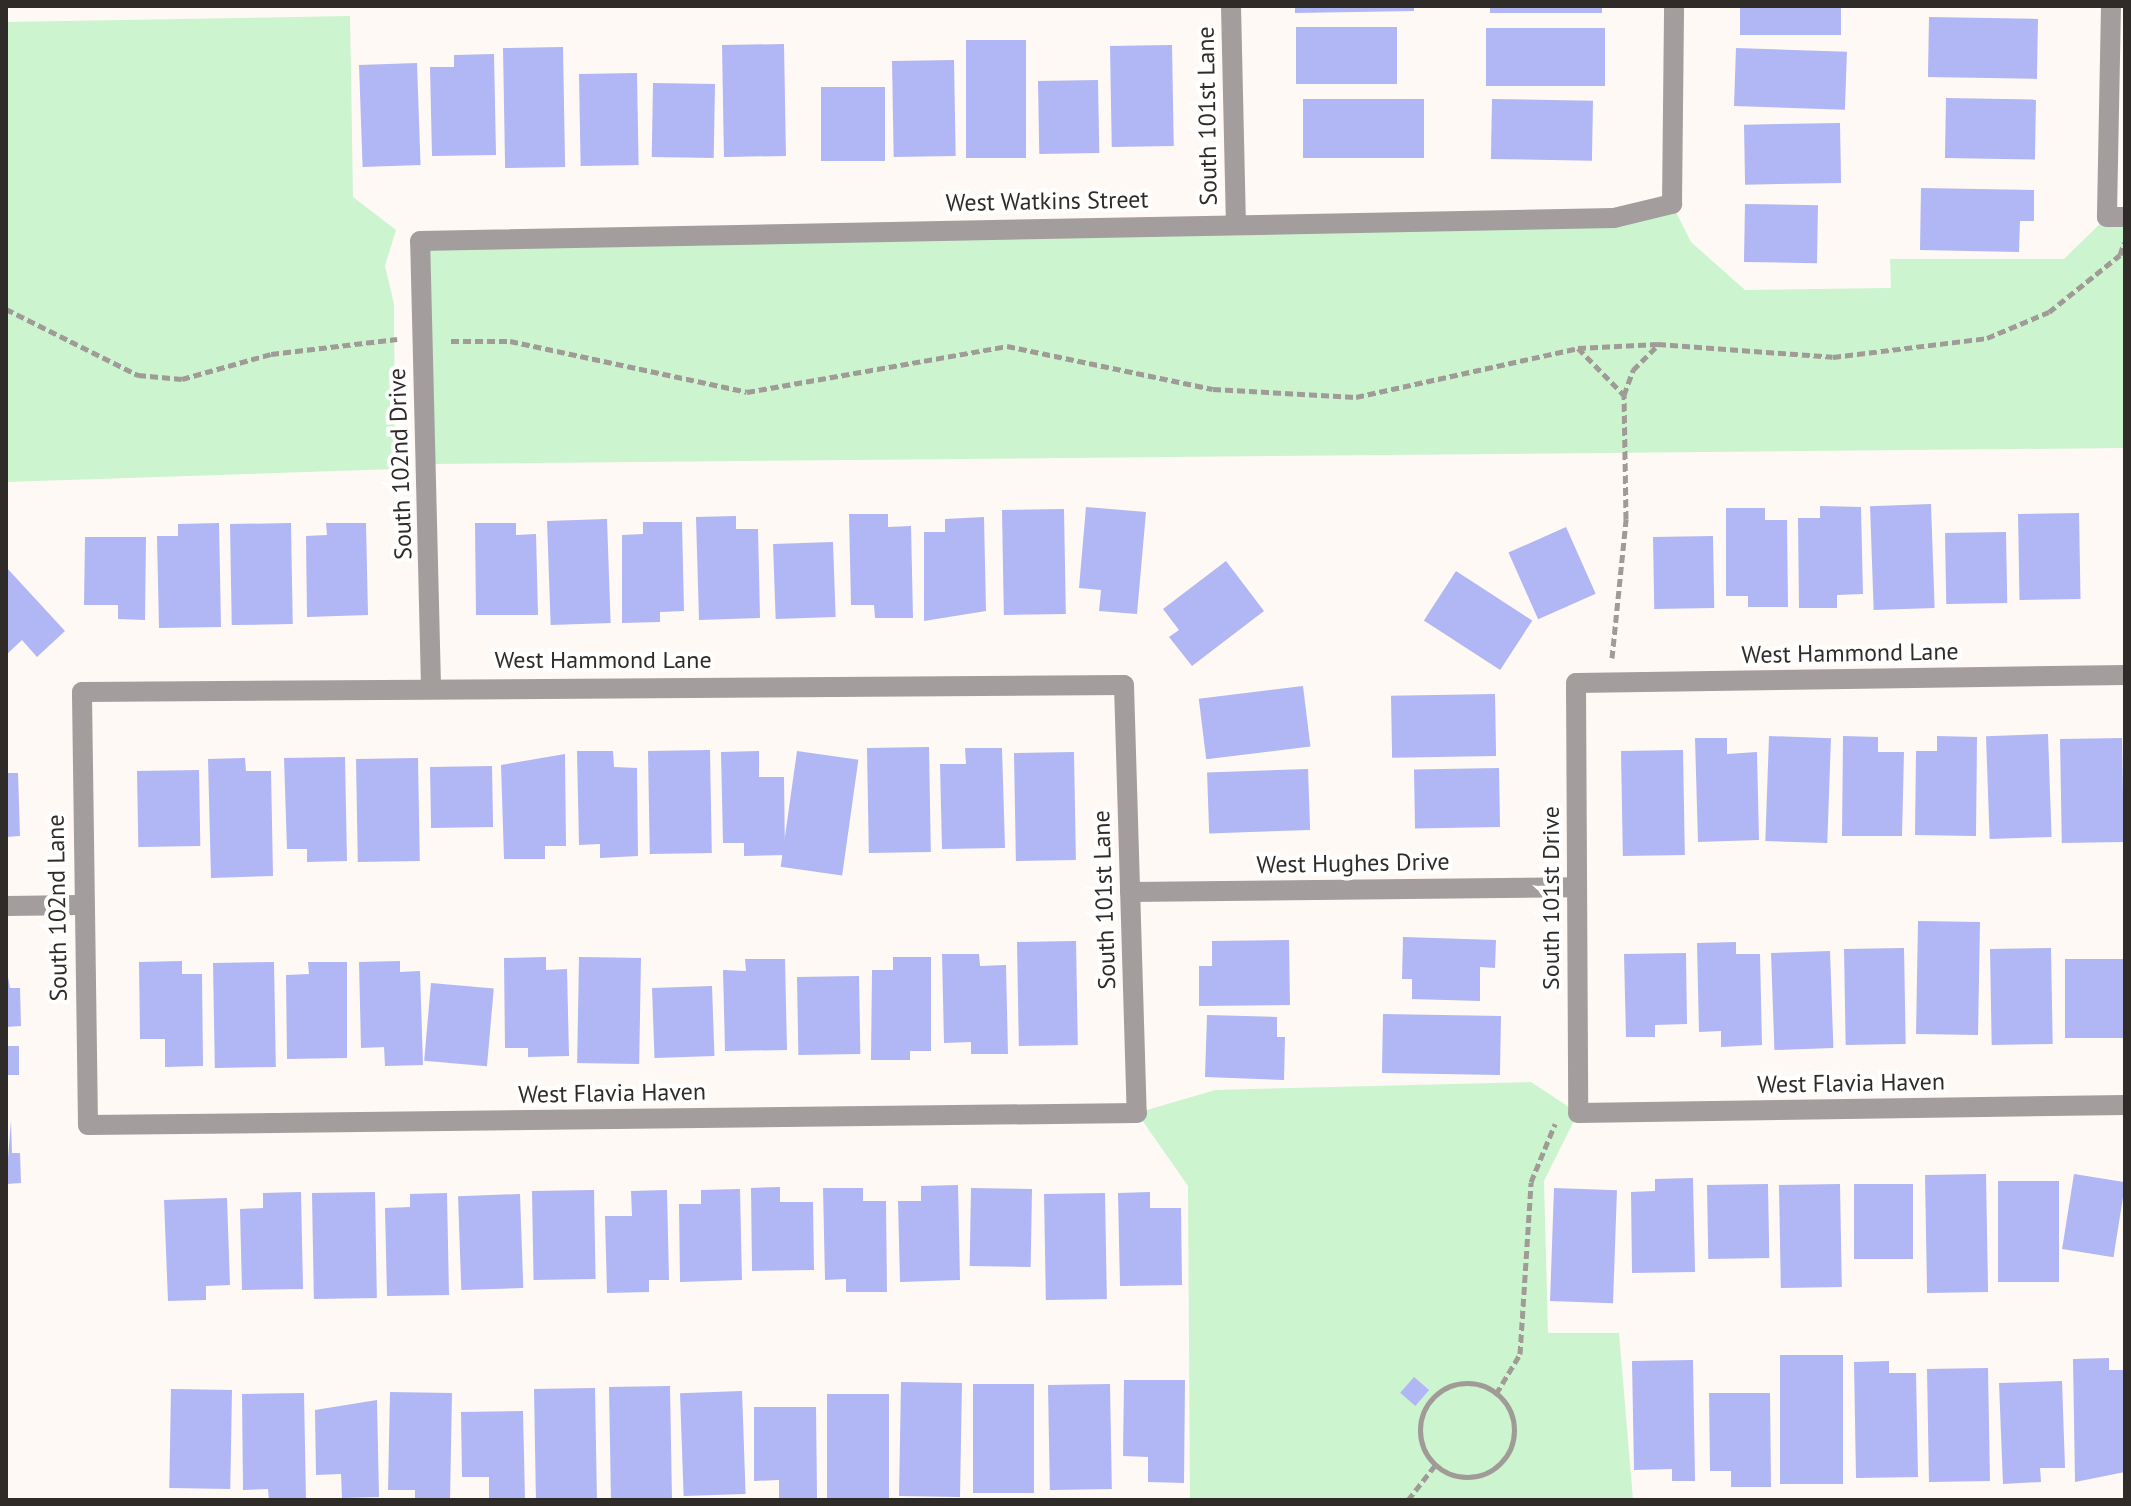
<!DOCTYPE html>
<html>
<head>
<meta charset="utf-8">
<style>
  body { margin:0 }
  #map { position:relative; width:2131px; height:1506px; overflow:hidden; background:#fef9f4; font-family:"PT Sans",sans-serif }
  div>[style] { position:absolute }
  .green>* { inset:0; background:#cbf4cf }
  .building>* { inset:0; background:#b1b6f4; transform-origin:0 0 }
  .path>* { height:5px; margin-top:-2.5px; transform-origin:0; background:repeating-linear-gradient(90deg,#a09b97 0 8px,transparent 0 12px) }
  .path>.ring { margin:-2.5px; padding:0; box-sizing:content-box; background:none; border:5px solid #a09b97; border-radius:50% }
  .minor>* { height:20px; margin:-10px; padding:0 10px; transform-origin:10px; border-radius:10px; background:#a39d9d }
  span { translate:-50% -50%; white-space:nowrap; text-align:center; line-height:1.15; -webkit-text-stroke:8px #fff; paint-order:stroke }
  .street-label { font-size:24px; color:#2f2b28 }
  .frame { position:absolute; inset:0; border:8px solid #2f2b28; pointer-events:none }
</style>
</head>
<body>
<div id="map">
  <div class="green">
    <div style="clip-path:polygon(350px 16px,353px 197px,396px 230px,385px 266px,394px 304px,395px 469px,6px 482px,6px 22px)"></div>
    <div style="clip-path:polygon(1672px 204px,1691px 242px,1745px 290px,1891px 288px,1890px 259px,2064px 259px,2107px 217px,2125px 217px,2125px 448px,428px 464px,420px 241px,1614px 218px)"></div>
    <div style="clip-path:polygon(1531px 1082px,1578px 1113px,1544px 1181px,1548px 1333px,1619px 1333px,1633px 1500px,1190px 1500px,1188px 1186px,1137px 1113px,1215px 1090px)"></div>
  </div>
  <div class="building">
    <div style="clip-path:polygon(1295px 6px,1414px 6px,1414px 11px,1295px 13px)"></div>
    <div style="left:1490px;top:6px;width:112px;height:7px"></div>
    <div style="left:1740px;top:6px;width:101px;height:29px"></div>
    <div style="left:1929px;top:17px;width:109px;height:60px;rotate:1deg"></div>
    <div style="left:1296px;top:27px;width:101px;height:57px"></div>
    <div style="left:1486px;top:28px;width:119px;height:58px"></div>
    <div style="left:1026px;top:40px;width:118px;height:60px;rotate:90deg"></div>
    <div style="left:784px;top:44px;width:112px;height:62px;rotate:89deg"></div>
    <div style="left:1172px;top:45px;width:101px;height:62px;rotate:89deg"></div>
    <div style="left:563px;top:47px;width:120px;height:60px;rotate:89deg"></div>
    <div style="left:1736px;top:48px;width:111px;height:58px;rotate:2deg"></div>
    <div style="clip-path:polygon(494px 54px,496px 155px,432px 156px,430px 67px,454px 67px,454px 55px)"></div>
    <div style="left:954px;top:60px;width:96px;height:62px;rotate:89deg"></div>
    <div style="left:417px;top:63px;width:102px;height:58px;rotate:88deg"></div>
    <div style="left:637px;top:73px;width:92px;height:58px;rotate:89deg"></div>
    <div style="left:1098px;top:80px;width:73px;height:60px;rotate:89deg"></div>
    <div style="left:653px;top:83px;width:62px;height:74px;rotate:1deg"></div>
    <div style="left:821px;top:87px;width:64px;height:74px"></div>
    <div style="left:1946px;top:98px;width:90px;height:60px;rotate:1deg"></div>
    <div style="left:1303px;top:99px;width:121px;height:59px"></div>
    <div style="left:1492px;top:99px;width:101px;height:60px;rotate:1deg"></div>
    <div style="left:1840px;top:123px;width:60px;height:96px;rotate:89deg"></div>
    <div style="clip-path:polygon(1921px 188px,2034px 190px,2034px 221px,2020px 221px,2019px 252px,1920px 250px)"></div>
    <div style="left:1745px;top:204px;width:73px;height:58px;rotate:1deg"></div>
    <div style="left:1931px;top:504px;width:104px;height:61px;rotate:88deg"></div>
    <div style="clip-path:polygon(1820px 506px,1861px 507px,1863px 594px,1837px 595px,1837px 608px,1799px 608px,1798px 518px,1820px 518px)"></div>
    <div style="clip-path:polygon(1086px 507px,1146px 512px,1137px 614px,1099px 611px,1101px 590px,1079px 588px)"></div>
    <div style="clip-path:polygon(1726px 508px,1765px 508px,1765px 520px,1787px 520px,1788px 607px,1748px 607px,1748px 596px,1726px 596px)"></div>
    <div style="left:1064px;top:509px;width:105px;height:62px;rotate:89deg"></div>
    <div style="left:2079px;top:513px;width:86px;height:61px;rotate:89deg"></div>
    <div style="clip-path:polygon(849px 514px,888px 514px,888px 527px,911px 526px,913px 618px,875px 618px,874px 605px,851px 605px)"></div>
    <div style="clip-path:polygon(736px 516px,736px 529px,758px 529px,760px 618px,699px 620px,696px 517px)"></div>
    <div style="clip-path:polygon(984px 517px,986px 611px,924px 621px,924px 532px,945px 532px,945px 519px)"></div>
    <div style="left:607px;top:519px;width:104px;height:60px;rotate:88deg"></div>
    <div style="clip-path:polygon(643px 522px,682px 522px,684px 611px,660px 612px,660px 622px,622px 623px,622px 535px,643px 534px)"></div>
    <div style="clip-path:polygon(219px 523px,221px 627px,159px 628px,157px 536px,178px 536px,178px 524px)"></div>
    <div style="left:291px;top:523px;width:101px;height:61px;rotate:89deg"></div>
    <div style="clip-path:polygon(326px 523px,366px 523px,368px 615px,307px 617px,306px 536px,327px 535px)"></div>
    <div style="clip-path:polygon(475px 523px,516px 523px,516px 535px,536px 534px,538px 615px,476px 615px)"></div>
    <div style="left:1566px;top:527px;width:73px;height:63px;rotate:66deg"></div>
    <div style="left:2006px;top:532px;width:71px;height:61px;rotate:89deg"></div>
    <div style="left:1713px;top:536px;width:72px;height:60px;rotate:89deg"></div>
    <div style="clip-path:polygon(85px 537px,146px 537px,145px 620px,118px 619px,118px 605px,84px 605px)"></div>
    <div style="left:833px;top:542px;width:75px;height:60px;rotate:88deg"></div>
    <div style="clip-path:polygon(1226px 561px,1264px 611px,1192px 666px,1169px 637px,1179px 630px,1163px 609px)"></div>
    <div style="clip-path:polygon(6px 567px,65px 631px,37px 657px,22px 640px,6px 655px)"></div>
    <div style="left:1456px;top:571px;width:91px;height:59px;rotate:33deg"></div>
    <div style="left:1303px;top:686px;width:61px;height:105px;rotate:83deg"></div>
    <div style="left:1495px;top:694px;width:62px;height:104px;rotate:89deg"></div>
    <div style="left:2048px;top:734px;width:103px;height:62px;rotate:88deg"></div>
    <div style="left:1769px;top:736px;width:62px;height:105px;rotate:2deg"></div>
    <div style="clip-path:polygon(1843px 736px,1878px 737px,1878px 752px,1904px 752px,1902px 836px,1842px 836px)"></div>
    <div style="clip-path:polygon(1937px 736px,1977px 737px,1976px 836px,1915px 835px,1916px 751px,1937px 751px)"></div>
    <div style="clip-path:polygon(1695px 738px,1727px 738px,1727px 754px,1757px 752px,1759px 840px,1698px 842px)"></div>
    <div style="left:2122px;top:738px;width:104px;height:62px;rotate:89deg"></div>
    <div style="left:929px;top:747px;width:105px;height:62px;rotate:89deg"></div>
    <div style="clip-path:polygon(965px 748px,1002px 748px,1005px 848px,942px 849px,940px 764px,966px 764px)"></div>
    <div style="left:710px;top:750px;width:103px;height:62px;rotate:89deg"></div>
    <div style="left:1683px;top:750px;width:105px;height:62px;rotate:89deg"></div>
    <div style="clip-path:polygon(577px 751px,613px 751px,614px 767px,637px 768px,638px 856px,600px 858px,600px 844px,579px 845px)"></div>
    <div style="clip-path:polygon(759px 751px,759px 777px,784px 777px,785px 855px,744px 856px,744px 843px,723px 843px,721px 752px)"></div>
    <div style="left:797px;top:751px;width:62px;height:117px;rotate:8deg"></div>
    <div style="left:1074px;top:752px;width:108px;height:60px;rotate:89deg"></div>
    <div style="clip-path:polygon(565px 754px,566px 846px,545px 846px,545px 859px,504px 859px,501px 765px)"></div>
    <div style="clip-path:polygon(345px 757px,347px 861px,307px 862px,307px 849px,287px 849px,284px 758px)"></div>
    <div style="clip-path:polygon(245px 758px,246px 771px,271px 771px,273px 876px,211px 878px,208px 759px)"></div>
    <div style="left:418px;top:758px;width:103px;height:62px;rotate:89deg"></div>
    <div style="left:492px;top:766px;width:61px;height:62px;rotate:89deg"></div>
    <div style="left:1499px;top:768px;width:59px;height:85px;rotate:89deg"></div>
    <div style="left:1308px;top:769px;width:61px;height:101px;rotate:88deg"></div>
    <div style="left:199px;top:770px;width:76px;height:62px;rotate:89deg"></div>
    <div style="clip-path:polygon(6px 773px,18px 773px,20px 836px,6px 837px)"></div>
    <div style="left:1918px;top:921px;width:62px;height:113px;rotate:1deg"></div>
    <div style="clip-path:polygon(1403px 937px,1496px 940px,1495px 968px,1480px 967px,1480px 1001px,1412px 999px,1412px 979px,1402px 979px)"></div>
    <div style="clip-path:polygon(1289px 940px,1290px 1005px,1199px 1006px,1199px 966px,1212px 966px,1212px 941px)"></div>
    <div style="left:1076px;top:941px;width:104px;height:59px;rotate:89deg"></div>
    <div style="clip-path:polygon(1736px 942px,1736px 954px,1760px 954px,1762px 1045px,1721px 1047px,1721px 1031px,1699px 1032px,1697px 943px)"></div>
    <div style="left:1904px;top:948px;width:96px;height:60px;rotate:89deg"></div>
    <div style="left:2051px;top:948px;width:96px;height:61px;rotate:89deg"></div>
    <div style="left:1830px;top:951px;width:97px;height:59px;rotate:88deg"></div>
    <div style="clip-path:polygon(1686px 953px,1687px 1024px,1655px 1025px,1655px 1037px,1626px 1037px,1624px 954px)"></div>
    <div style="clip-path:polygon(942px 954px,979px 954px,980px 966px,1006px 965px,1008px 1054px,971px 1054px,971px 1042px,944px 1043px)"></div>
    <div style="clip-path:polygon(546px 957px,546px 970px,567px 969px,569px 1056px,528px 1057px,528px 1048px,505px 1048px,504px 958px)"></div>
    <div style="left:579px;top:957px;width:62px;height:106px;rotate:1deg"></div>
    <div style="clip-path:polygon(893px 957px,931px 957px,931px 1051px,910px 1051px,910px 1060px,871px 1060px,872px 970px,893px 970px)"></div>
    <div style="clip-path:polygon(745px 959px,785px 959px,787px 1050px,725px 1051px,723px 970px,746px 971px)"></div>
    <div style="left:2125px;top:959px;width:79px;height:60px;rotate:90deg"></div>
    <div style="clip-path:polygon(182px 961px,182px 974px,202px 974px,203px 1066px,165px 1067px,165px 1039px,140px 1039px,139px 962px)"></div>
    <div style="clip-path:polygon(400px 961px,400px 972px,420px 971px,423px 1065px,385px 1066px,384px 1047px,361px 1048px,359px 962px)"></div>
    <div style="left:274px;top:962px;width:105px;height:61px;rotate:89deg"></div>
    <div style="clip-path:polygon(308px 962px,347px 962px,347px 1058px,287px 1059px,286px 975px,309px 974px)"></div>
    <div style="clip-path:polygon(6px 966px,10px 988px,20px 988px,21px 1026px,6px 1027px)"></div>
    <div style="left:859px;top:976px;width:78px;height:62px;rotate:89deg"></div>
    <div style="left:431px;top:983px;width:63px;height:78px;rotate:5deg"></div>
    <div style="left:712px;top:986px;width:70px;height:60px;rotate:88deg"></div>
    <div style="left:1383px;top:1014px;width:118px;height:59px;rotate:1deg"></div>
    <div style="clip-path:polygon(1207px 1015px,1277px 1017px,1277px 1037px,1285px 1037px,1284px 1080px,1205px 1077px)"></div>
    <div style="left:6px;top:1046px;width:13px;height:29px"></div>
    <div style="clip-path:polygon(11px 1120px,12px 1153px,20px 1153px,21px 1183px,6px 1184px)"></div>
    <div style="left:1986px;top:1174px;width:118px;height:61px;rotate:89deg"></div>
    <div style="left:2074px;top:1174px;width:52px;height:76px;rotate:9deg"></div>
    <div style="clip-path:polygon(1693px 1178px,1695px 1272px,1632px 1273px,1631px 1192px,1655px 1191px,1655px 1179px)"></div>
    <div style="left:1998px;top:1181px;width:61px;height:101px"></div>
    <div style="left:1768px;top:1184px;width:74px;height:61px;rotate:89deg"></div>
    <div style="left:1840px;top:1184px;width:103px;height:61px;rotate:89deg"></div>
    <div style="left:1854px;top:1184px;width:59px;height:75px"></div>
    <div style="clip-path:polygon(958px 1185px,960px 1280px,900px 1282px,898px 1201px,921px 1201px,921px 1186px)"></div>
    <div style="clip-path:polygon(780px 1187px,780px 1202px,813px 1202px,814px 1270px,752px 1271px,751px 1188px)"></div>
    <div style="clip-path:polygon(823px 1188px,863px 1188px,863px 1201px,886px 1201px,887px 1292px,846px 1292px,846px 1279px,825px 1280px)"></div>
    <div style="left:971px;top:1188px;width:61px;height:78px;rotate:1deg"></div>
    <div style="left:1554px;top:1188px;width:63px;height:113px;rotate:2deg"></div>
    <div style="clip-path:polygon(740px 1189px,742px 1280px,680px 1282px,679px 1204px,701px 1204px,701px 1190px)"></div>
    <div style="left:594px;top:1190px;width:89px;height:62px;rotate:89deg"></div>
    <div style="clip-path:polygon(667px 1190px,669px 1280px,649px 1280px,649px 1292px,607px 1293px,605px 1216px,632px 1216px,631px 1191px)"></div>
    <div style="clip-path:polygon(301px 1192px,303px 1289px,242px 1290px,240px 1209px,263px 1208px,263px 1193px)"></div>
    <div style="left:375px;top:1192px;width:106px;height:63px;rotate:89deg"></div>
    <div style="clip-path:polygon(1150px 1192px,1150px 1208px,1181px 1208px,1182px 1285px,1120px 1286px,1118px 1193px)"></div>
    <div style="clip-path:polygon(447px 1193px,449px 1295px,387px 1296px,385px 1208px,410px 1207px,410px 1194px)"></div>
    <div style="left:1105px;top:1193px;width:106px;height:61px;rotate:89deg"></div>
    <div style="left:520px;top:1194px;width:94px;height:62px;rotate:88deg"></div>
    <div style="clip-path:polygon(227px 1198px,230px 1285px,206px 1286px,206px 1300px,168px 1301px,164px 1200px)"></div>
    <div style="left:1780px;top:1355px;width:63px;height:129px"></div>
    <div style="clip-path:polygon(2109px 1358px,2109px 1370px,2125px 1370px,2125px 1472px,2075px 1482px,2073px 1359px)"></div>
    <div style="clip-path:polygon(1693px 1360px,1695px 1481px,1672px 1481px,1672px 1469px,1634px 1470px,1632px 1361px)"></div>
    <div style="clip-path:polygon(1889px 1361px,1889px 1373px,1916px 1373px,1918px 1477px,1856px 1478px,1854px 1362px)"></div>
    <div style="left:1988px;top:1368px;width:113px;height:61px;rotate:89deg"></div>
    <div style="left:1414px;top:1377px;width:20px;height:21px;rotate:41deg"></div>
    <div style="clip-path:polygon(1124px 1380px,1185px 1380px,1184px 1483px,1148px 1482px,1148px 1457px,1123px 1456px)"></div>
    <div style="clip-path:polygon(2062px 1381px,2065px 1468px,2040px 1468px,2041px 1482px,2003px 1484px,1999px 1383px)"></div>
    <div style="left:901px;top:1382px;width:61px;height:114px;rotate:1deg"></div>
    <div style="left:973px;top:1384px;width:61px;height:109px"></div>
    <div style="left:1110px;top:1384px;width:105px;height:62px;rotate:89deg"></div>
    <div style="left:670px;top:1386px;width:112px;height:61px;rotate:89deg"></div>
    <div style="left:595px;top:1388px;width:112px;height:61px;rotate:89deg"></div>
    <div style="left:171px;top:1389px;width:61px;height:99px;rotate:1deg"></div>
    <div style="left:742px;top:1391px;width:103px;height:62px;rotate:88deg"></div>
    <div style="clip-path:polygon(390px 1392px,452px 1393px,450px 1500px,415px 1500px,415px 1490px,388px 1490px)"></div>
    <div style="clip-path:polygon(304px 1393px,306px 1500px,269px 1500px,268px 1489px,243px 1490px,242px 1394px)"></div>
    <div style="clip-path:polygon(1709px 1393px,1770px 1393px,1771px 1487px,1731px 1487px,1731px 1471px,1710px 1471px)"></div>
    <div style="left:827px;top:1394px;width:62px;height:104px"></div>
    <div style="clip-path:polygon(377px 1400px,379px 1497px,342px 1498px,341px 1474px,316px 1475px,315px 1410px)"></div>
    <div style="clip-path:polygon(754px 1407px,816px 1407px,817px 1498px,779px 1499px,779px 1480px,754px 1481px)"></div>
    <div style="clip-path:polygon(523px 1411px,525px 1500px,489px 1500px,489px 1477px,462px 1477px,461px 1412px)"></div>
  </div>
  <div class="path">
    <div style="left:6px;top:309px;width:148px;rotate:26.6deg"></div>
    <div style="left:138px;top:375px;width:44px;rotate:5.2deg"></div>
    <div style="left:182px;top:379px;width:92px;rotate:-15.7deg"></div>
    <div style="left:271px;top:354px;width:127px;rotate:-6.8deg"></div>
    <div style="left:451px;top:341px;width:59px"></div>
    <div style="left:510px;top:341px;width:242px;rotate:12.1deg"></div>
    <div style="left:747px;top:392px;width:264px;rotate:-10deg"></div>
    <div style="left:1007px;top:346px;width:210px;rotate:11.8deg"></div>
    <div style="left:1213px;top:389px;width:143px;rotate:3.2deg"></div>
    <div style="left:1356px;top:397px;width:227px;rotate:-12.4deg"></div>
    <div style="left:1578px;top:348px;width:80px;rotate:-2.9deg"></div>
    <div style="left:1658px;top:344px;width:175px;rotate:4.2deg"></div>
    <div style="left:1833px;top:357px;width:155px;rotate:-7deg"></div>
    <div style="left:1987px;top:338px;width:67px;rotate:-22.8deg"></div>
    <div style="left:2049px;top:312px;width:91px;rotate:-38.8deg"></div>
    <div style="left:2120px;top:255px;width:13px;rotate:-72deg"></div>
    <div style="left:1578px;top:348px;width:66px;rotate:45.6deg"></div>
    <div style="left:1612px;top:658px;width:140px;rotate:-84.2deg"></div>
    <div style="left:1626px;top:519px;width:124px;rotate:-90.9deg"></div>
    <div style="left:1624px;top:395px;width:27px;rotate:-70deg"></div>
    <div style="left:1633px;top:370px;width:35px;rotate:-45deg"></div>
    <div class="ring" style="left:1420px;top:1383px;width:89px;height:89px"></div>
    <div style="left:1496px;top:1394px;width:47px;rotate:-59deg"></div>
    <div style="left:1520px;top:1354px;width:172px;rotate:-86.3deg"></div>
    <div style="left:1531px;top:1182px;width:63px;rotate:-67.5deg"></div>
    <div style="left:1408px;top:1500px;width:46px;rotate:-52.1deg"></div>
  </div>
  <div class="minor">
    <div style="left:1231px;top:6px;width:218px;rotate:88.7deg"></div>
    <div style="left:2111px;top:6px;width:211px;rotate:91.1deg"></div>
    <div style="left:2107px;top:217px;width:18px"></div>
    <div style="left:2125px;top:675px;width:549px;rotate:179.17deg"></div>
    <div style="left:1576px;top:683px;width:430px;rotate:89.7deg"></div>
    <div style="left:1578px;top:1113px;width:547px;rotate:-0.84deg"></div>
    <div style="left:1124px;top:685px;width:428px;rotate:88.3deg"></div>
    <div style="left:1137px;top:1113px;width:1049px;rotate:179.34deg"></div>
    <div style="left:88px;top:1125px;width:433px;rotate:-90.8deg"></div>
    <div style="left:82px;top:692px;width:1042px;rotate:-0.38deg"></div>
    <div style="left:431px;top:686px;width:445px;rotate:-91.4deg"></div>
    <div style="left:420px;top:241px;width:1194px;rotate:-1.1deg"></div>
    <div style="left:1614px;top:218px;width:60px;rotate:-13.6deg"></div>
    <div style="left:1672px;top:204px;width:198px;rotate:-89.4deg"></div>
    <div style="left:1130px;top:892px;width:446px;rotate:-0.6deg"></div>
    <div style="left:6px;top:906px;width:75px;rotate:-0.8deg"></div>
  </div>
  <div class="street-label">
    <span style="left:1207px;top:116px;rotate:-91deg">South 101st Lane</span>
    <span style="left:1047px;top:201px;rotate:-1deg">West Watkins Street</span>
    <span style="left:400px;top:464px;rotate:-92deg">South 102nd Drive</span>
    <span style="left:1850px;top:653px;rotate:-1deg">West Hammond Lane</span>
    <span style="left:603px;top:660px">West Hammond Lane</span>
    <span style="left:1353px;top:863px;rotate:-1deg">West Hughes Drive</span>
    <span style="left:1551px;top:898px;rotate:-90deg">South 101st Drive</span>
    <span style="left:1104px;top:900px;rotate:-92deg">South 101st Lane</span>
    <span style="left:57px;top:908px;rotate:-91deg">South 102nd Lane</span>
    <span style="left:1851px;top:1083px;rotate:-1deg">West Flavia Haven</span>
    <span style="left:612px;top:1093px;rotate:-1deg">West Flavia Haven</span>
  </div>
  <div class="frame"></div>
</div>
</body>
</html>
